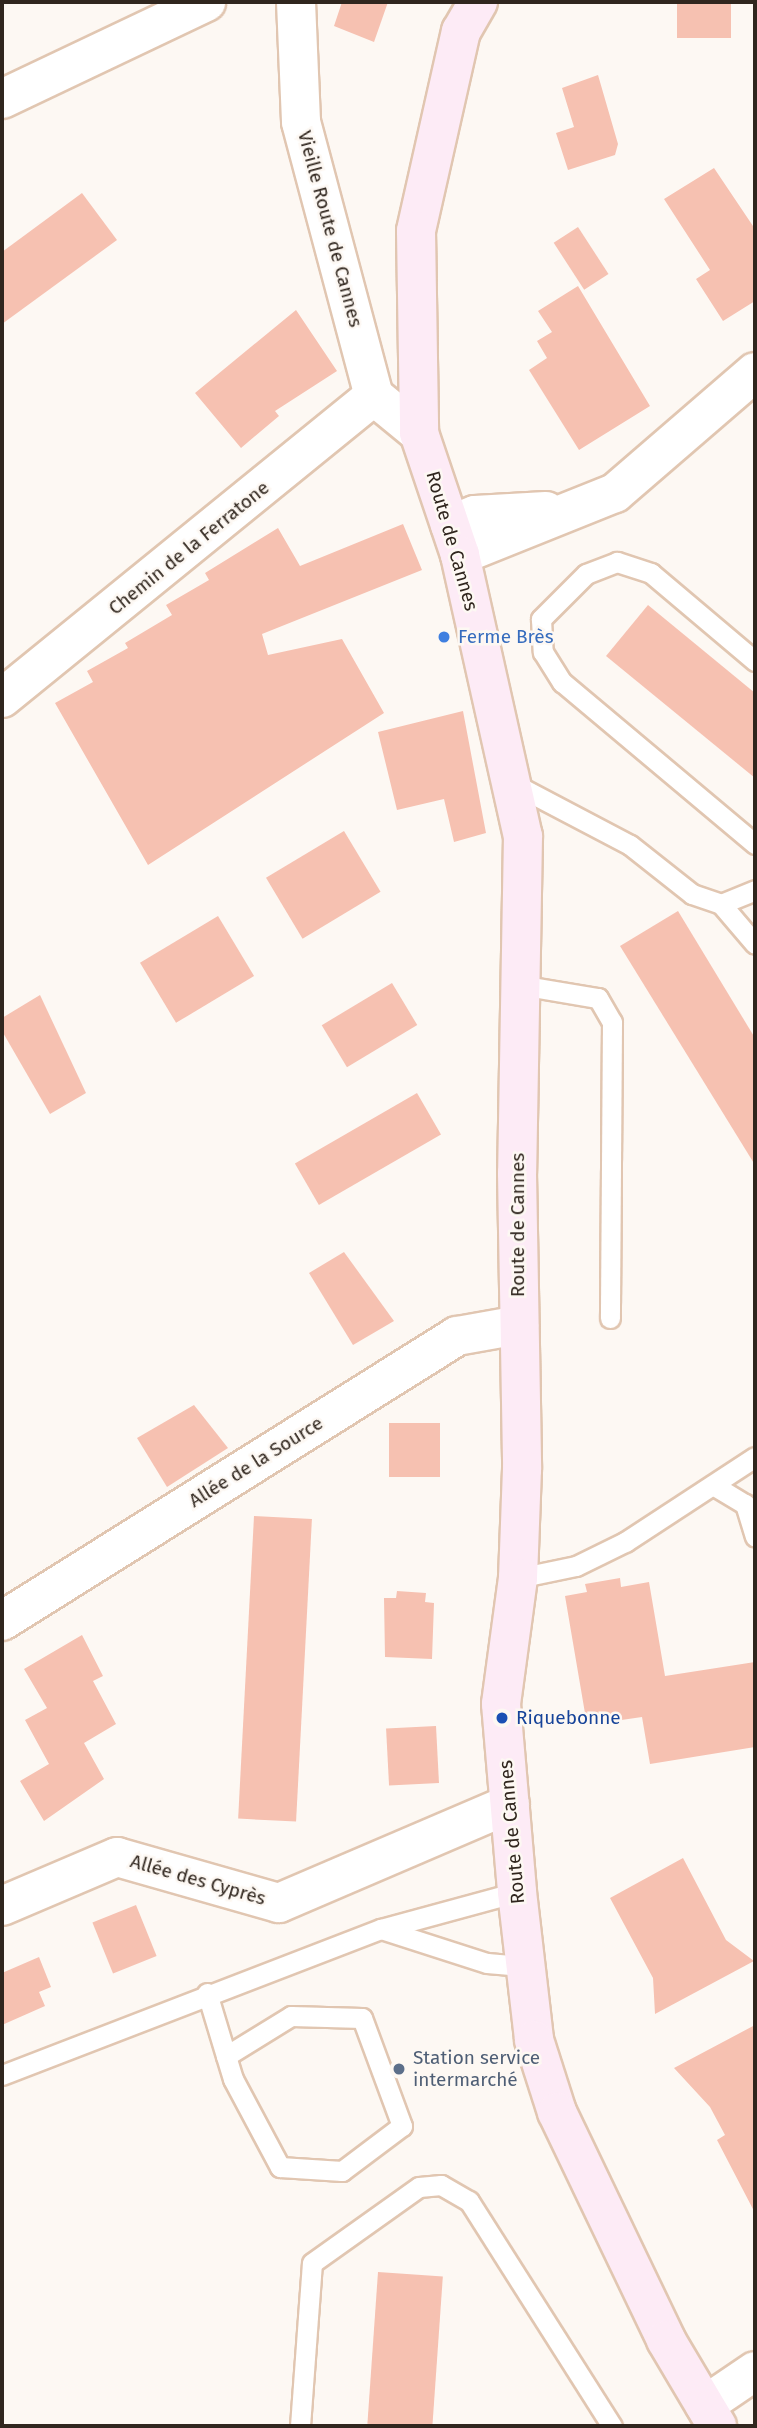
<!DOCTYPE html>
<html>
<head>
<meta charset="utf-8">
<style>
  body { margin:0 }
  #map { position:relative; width:757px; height:2428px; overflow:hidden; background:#fdf8f3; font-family:"Fira Sans",sans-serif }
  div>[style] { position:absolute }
  .building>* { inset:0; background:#f6c1b1; transform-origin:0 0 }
  .roads { filter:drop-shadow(2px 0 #e1c6b1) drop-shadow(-2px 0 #e1c6b1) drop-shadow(0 2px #e1c6b1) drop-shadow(0 -2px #e1c6b1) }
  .lane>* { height:19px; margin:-9.5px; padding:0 9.5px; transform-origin:9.5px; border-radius:9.5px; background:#fff }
  .street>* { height:38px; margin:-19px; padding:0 19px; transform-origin:19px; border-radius:19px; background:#fff }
  .secondary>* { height:38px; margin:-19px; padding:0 19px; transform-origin:19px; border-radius:19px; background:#fdebf6 }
  .dots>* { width:19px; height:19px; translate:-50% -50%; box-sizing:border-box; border:4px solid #fdf8f3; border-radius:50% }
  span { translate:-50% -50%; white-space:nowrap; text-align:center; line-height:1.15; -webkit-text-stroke:5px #fdf8f3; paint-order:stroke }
  .street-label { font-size:19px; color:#30261e }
  .shop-label { font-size:19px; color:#366cbe }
  .left { translate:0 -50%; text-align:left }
  .transit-label { font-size:19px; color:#164399 }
  .service-label { font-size:19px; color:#4e5e75 }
  .frame { position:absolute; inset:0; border:4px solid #30261e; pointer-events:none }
</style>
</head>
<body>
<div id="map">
  <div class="building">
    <div style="clip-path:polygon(342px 2px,388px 2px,374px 42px,334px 26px)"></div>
    <div style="left:677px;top:2px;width:54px;height:36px"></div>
    <div style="clip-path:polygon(598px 75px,618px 144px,615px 155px,568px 170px,556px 133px,574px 127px,562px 88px)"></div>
    <div style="clip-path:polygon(714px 168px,755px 229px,755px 301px,723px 321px,696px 279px,710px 270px,664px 199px)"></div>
    <div style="clip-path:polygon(82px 193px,117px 240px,2px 324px,2px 252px)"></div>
    <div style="left:578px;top:227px;width:56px;height:29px;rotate:57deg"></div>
    <div style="clip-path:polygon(578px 286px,650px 406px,579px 450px,529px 370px,547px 358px,537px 341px,552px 332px,538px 311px)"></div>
    <div style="clip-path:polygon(296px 310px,337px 371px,275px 411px,279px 416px,241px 448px,195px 393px)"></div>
    <div style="clip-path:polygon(403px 524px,422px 570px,262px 634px,268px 655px,342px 639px,384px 713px,148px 865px,55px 703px,93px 682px,87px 671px,128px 648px,125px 643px,172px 615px,166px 605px,209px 580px,205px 573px,278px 528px,300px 566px)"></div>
    <div style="clip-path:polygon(648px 605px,755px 693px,755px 778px,606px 656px)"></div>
    <div style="clip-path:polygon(463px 711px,486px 833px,454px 842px,444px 799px,397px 810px,378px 732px)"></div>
    <div style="left:344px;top:831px;width:71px;height:91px;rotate:59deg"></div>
    <div style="clip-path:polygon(678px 911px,755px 1038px,755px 1165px,620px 946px)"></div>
    <div style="left:218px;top:916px;width:70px;height:91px;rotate:59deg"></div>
    <div style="left:392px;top:983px;width:49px;height:82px;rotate:59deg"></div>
    <div style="clip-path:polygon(40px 995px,86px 1093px,50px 1114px,2px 1031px,2px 1018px)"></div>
    <div style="left:417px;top:1093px;width:48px;height:141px;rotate:60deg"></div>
    <div style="clip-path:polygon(344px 1252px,394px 1321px,353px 1345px,309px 1273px)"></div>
    <div style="clip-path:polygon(194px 1405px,228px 1448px,167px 1487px,137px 1438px)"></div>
    <div style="left:389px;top:1423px;width:51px;height:54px"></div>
    <div style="left:254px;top:1516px;width:58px;height:303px;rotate:3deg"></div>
    <div style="clip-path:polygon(620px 1578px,621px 1587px,649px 1582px,665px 1676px,755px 1662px,755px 1747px,650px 1764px,642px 1717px,587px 1725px,565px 1596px,587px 1592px,585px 1584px)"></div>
    <div style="clip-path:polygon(397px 1591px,426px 1593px,425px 1602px,434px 1603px,432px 1659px,385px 1657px,384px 1598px,396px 1598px)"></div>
    <div style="clip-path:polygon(82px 1635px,103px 1676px,93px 1681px,116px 1724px,84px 1743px,104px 1779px,44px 1821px,20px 1781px,49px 1764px,25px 1720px,47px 1708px,24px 1669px)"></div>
    <div style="left:436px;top:1726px;width:57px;height:50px;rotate:87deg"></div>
    <div style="clip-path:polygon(683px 1858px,726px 1940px,754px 1961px,655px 2014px,653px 1978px,610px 1898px)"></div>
    <div style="left:136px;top:1905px;width:55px;height:47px;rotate:68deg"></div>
    <div style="clip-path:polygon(39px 1957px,51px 1987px,39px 1992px,45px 2006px,2px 2025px,2px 1973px)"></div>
    <div style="clip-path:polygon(755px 2025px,755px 2213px,717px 2140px,725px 2135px,710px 2107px,674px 2068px)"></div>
    <div style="left:378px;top:2272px;width:65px;height:152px;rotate:4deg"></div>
  </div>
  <div class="roads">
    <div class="lane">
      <div style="left:755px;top:661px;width:136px;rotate:-139.8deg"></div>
      <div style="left:651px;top:573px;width:36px;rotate:-162deg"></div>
      <div style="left:617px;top:562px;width:33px;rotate:159deg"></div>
      <div style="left:586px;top:574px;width:64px;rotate:135deg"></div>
      <div style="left:541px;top:619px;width:33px;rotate:87deg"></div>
      <div style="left:543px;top:652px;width:36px;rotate:58deg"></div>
      <div style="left:562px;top:682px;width:252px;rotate:40deg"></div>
      <div style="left:512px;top:783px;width:133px;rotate:27.7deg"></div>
      <div style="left:630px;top:845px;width:79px;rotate:38.3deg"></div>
      <div style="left:692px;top:894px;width:31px;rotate:19deg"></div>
      <div style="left:721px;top:904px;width:37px;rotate:-22deg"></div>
      <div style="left:721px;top:904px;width:52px;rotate:49.6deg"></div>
      <div style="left:520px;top:985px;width:79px;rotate:9.5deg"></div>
      <div style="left:598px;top:998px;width:28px;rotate:60deg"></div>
      <div style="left:612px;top:1022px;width:296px;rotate:90.4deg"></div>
      <div style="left:713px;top:1485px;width:37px;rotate:31deg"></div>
      <div style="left:745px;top:1504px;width:34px;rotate:73deg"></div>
      <div style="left:518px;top:1578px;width:59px;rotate:-11.7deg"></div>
      <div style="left:576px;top:1566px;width:55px;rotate:-26.1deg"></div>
      <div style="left:625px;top:1542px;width:155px;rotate:-33.2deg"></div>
      <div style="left:381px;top:1929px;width:111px;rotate:17.8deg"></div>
      <div style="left:487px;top:1963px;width:38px;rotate:5deg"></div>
      <div style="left:207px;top:1993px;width:66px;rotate:73.2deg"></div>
      <div style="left:226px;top:2056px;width:24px;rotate:73deg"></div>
      <div style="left:233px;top:2079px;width:100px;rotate:61.9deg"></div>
      <div style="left:280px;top:2167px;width:62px;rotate:3.7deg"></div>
      <div style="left:342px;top:2171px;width:75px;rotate:-36.9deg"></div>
      <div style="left:402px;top:2126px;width:115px;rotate:-110.3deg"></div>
      <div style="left:362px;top:2018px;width:71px;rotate:-178.4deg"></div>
      <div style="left:291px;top:2016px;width:76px;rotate:148.4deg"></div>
      <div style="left:2px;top:2075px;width:406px;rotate:-21.1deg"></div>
      <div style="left:381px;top:1929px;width:141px;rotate:-15.2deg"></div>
      <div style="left:300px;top:2426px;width:163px;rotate:-85.8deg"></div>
      <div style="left:312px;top:2263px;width:131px;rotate:-35.4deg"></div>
      <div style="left:419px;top:2187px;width:22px;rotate:-5deg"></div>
      <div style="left:441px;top:2185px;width:32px;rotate:30deg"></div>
      <div style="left:469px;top:2201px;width:267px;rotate:57.6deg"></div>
    </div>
    <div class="street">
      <div style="left:296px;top:2px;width:120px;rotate:87.6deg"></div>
      <div style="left:301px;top:122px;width:284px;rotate:75.1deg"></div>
      <div style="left:374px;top:396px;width:58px;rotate:39.4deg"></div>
      <div style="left:2px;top:99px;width:226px;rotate:-25.4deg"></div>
      <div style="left:450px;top:525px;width:27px;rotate:-22deg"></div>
      <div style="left:475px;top:515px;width:71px;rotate:-3.2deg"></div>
      <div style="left:460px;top:555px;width:167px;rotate:-21.8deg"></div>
      <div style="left:615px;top:493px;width:185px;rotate:-40.8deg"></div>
      <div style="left:2px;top:698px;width:479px;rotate:-39.1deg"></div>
      <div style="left:2px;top:1621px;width:537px;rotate:-32.06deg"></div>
      <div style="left:457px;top:1336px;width:63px;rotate:-10.1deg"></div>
      <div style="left:2px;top:1906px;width:125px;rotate:-23.1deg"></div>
      <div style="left:117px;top:1857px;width:168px;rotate:15.9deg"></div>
      <div style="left:279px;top:1903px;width:251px;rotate:-23.2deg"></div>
      <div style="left:705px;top:2405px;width:60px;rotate:-34.2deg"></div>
    </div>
    <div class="secondary">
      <div style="left:478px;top:2px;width:34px;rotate:120deg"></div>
      <div style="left:461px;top:31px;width:205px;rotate:102.7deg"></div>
      <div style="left:416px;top:231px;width:202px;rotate:89.1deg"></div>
      <div style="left:419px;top:433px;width:129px;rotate:71.4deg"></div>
      <div style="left:460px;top:555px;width:288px;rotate:77.4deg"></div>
      <div style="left:523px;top:836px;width:337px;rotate:91deg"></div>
      <div style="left:517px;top:1173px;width:296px;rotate:89deg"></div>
      <div style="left:522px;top:1469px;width:109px;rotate:92.1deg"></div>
      <div style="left:518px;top:1578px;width:127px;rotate:97.7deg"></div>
      <div style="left:501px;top:1704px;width:189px;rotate:85.1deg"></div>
      <div style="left:517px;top:1892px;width:149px;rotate:83.4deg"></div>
      <div style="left:534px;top:2040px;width:76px;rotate:72.3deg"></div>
      <div style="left:557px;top:2112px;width:253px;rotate:64.4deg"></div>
      <div style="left:666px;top:2340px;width:100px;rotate:59.3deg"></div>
    </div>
  </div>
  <div class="dots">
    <div style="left:444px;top:637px;background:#3f7fe0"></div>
    <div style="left:502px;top:1718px;background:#1a4fb4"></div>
    <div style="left:399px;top:2069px;background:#5c6f8a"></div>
  </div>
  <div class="street-label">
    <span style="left:330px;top:229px;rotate:75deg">Vieille Route de Cannes</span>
    <span style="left:452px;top:541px;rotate:74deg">Route de Cannes</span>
    <span style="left:189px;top:548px;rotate:-39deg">Chemin de la Ferratone</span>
    <span style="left:518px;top:1225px;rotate:-90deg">Route de Cannes</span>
    <span style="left:256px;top:1462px;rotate:-32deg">Allée de la Source</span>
    <span style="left:512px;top:1832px;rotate:-95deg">Route de Cannes</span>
    <span style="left:198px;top:1880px;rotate:16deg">Allée des Cyprès</span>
  </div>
  <div class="shop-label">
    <span class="left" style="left:458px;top:637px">Ferme Brès</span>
  </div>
  <div class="transit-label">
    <span class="left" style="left:516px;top:1718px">Riquebonne</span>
  </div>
  <div class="service-label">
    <span class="left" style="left:413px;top:2069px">Station service<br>intermarché</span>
  </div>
  <div class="frame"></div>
</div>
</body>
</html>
